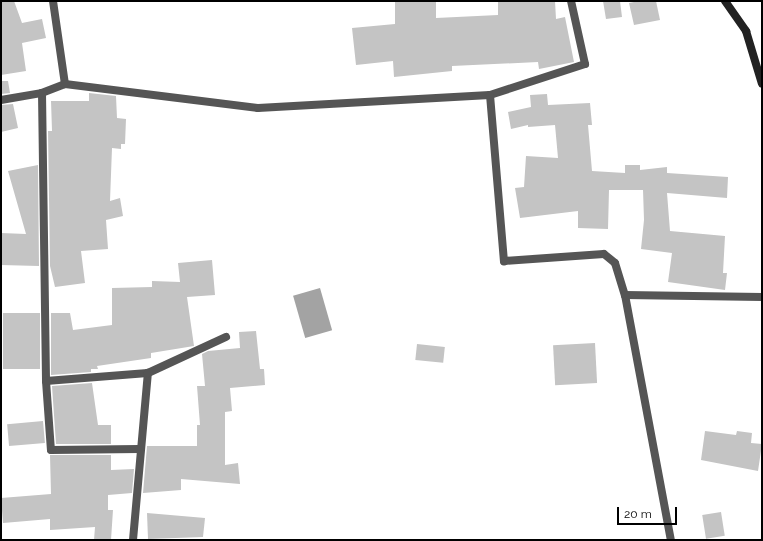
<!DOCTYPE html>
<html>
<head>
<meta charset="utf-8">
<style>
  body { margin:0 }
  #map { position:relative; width:763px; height:541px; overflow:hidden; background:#fff; font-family:Raleway,sans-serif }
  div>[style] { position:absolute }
  .water>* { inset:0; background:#a3a3a3; transform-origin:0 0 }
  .building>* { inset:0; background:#c4c4c4; transform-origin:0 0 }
  .street>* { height:8px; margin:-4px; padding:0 4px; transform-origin:4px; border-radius:4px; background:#555 }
  .secondary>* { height:8px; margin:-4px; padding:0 4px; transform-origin:4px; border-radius:4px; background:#222 }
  span { translate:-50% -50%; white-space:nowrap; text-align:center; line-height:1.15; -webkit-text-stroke:3.5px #fff; paint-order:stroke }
  .frame { position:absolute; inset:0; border:2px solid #000; pointer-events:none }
  .scale { position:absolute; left:617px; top:507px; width:60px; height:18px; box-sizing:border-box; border:2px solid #000; border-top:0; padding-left:5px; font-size:12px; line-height:14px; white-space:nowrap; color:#000; -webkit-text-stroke:3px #fff; paint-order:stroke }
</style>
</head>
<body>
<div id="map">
  <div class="water">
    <div style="left:320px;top:288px;width:44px;height:28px;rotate:74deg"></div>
  </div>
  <div class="building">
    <div style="clip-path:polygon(1px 1px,14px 1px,22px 23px,42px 19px,46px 38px,22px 43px,26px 71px,1px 75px)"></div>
    <div style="clip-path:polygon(395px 1px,436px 1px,436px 18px,498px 15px,498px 1px,555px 1px,556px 19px,565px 17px,574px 62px,539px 69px,538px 62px,452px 66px,452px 71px,394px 77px,393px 61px,356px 65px,352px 28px,395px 24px)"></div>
    <div style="clip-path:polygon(603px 1px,620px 1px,622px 17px,606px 19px)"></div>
    <div style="clip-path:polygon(639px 1px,656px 1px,660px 20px,634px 25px,629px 3px)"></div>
    <div style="clip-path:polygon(1px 81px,8px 81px,10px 93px,1px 94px)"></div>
    <div style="clip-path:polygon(89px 93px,116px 96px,117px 118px,126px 119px,125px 144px,121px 144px,121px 149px,112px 148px,110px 201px,120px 198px,123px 216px,106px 220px,108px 249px,81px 251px,85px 283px,55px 287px,50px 266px,48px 131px,52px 131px,51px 101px,89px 101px)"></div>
    <div style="clip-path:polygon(547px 94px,548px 105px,590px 103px,592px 125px,588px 125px,592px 171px,625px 173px,625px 165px,640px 165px,640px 170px,667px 167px,667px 173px,728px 177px,727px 198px,667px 193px,670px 231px,725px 236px,723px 273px,727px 273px,725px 290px,668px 282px,672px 253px,641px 249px,644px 220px,643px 190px,609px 190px,608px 229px,578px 228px,578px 211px,520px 218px,515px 188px,524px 187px,526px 156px,558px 158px,555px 125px,528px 127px,528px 125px,511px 129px,508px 112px,531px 107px,530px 95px)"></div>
    <div style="clip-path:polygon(13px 104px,18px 128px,1px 132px,1px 105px)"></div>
    <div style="clip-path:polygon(38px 165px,39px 266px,1px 265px,1px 233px,26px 234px,8px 171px)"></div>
    <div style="clip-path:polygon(212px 260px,215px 295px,187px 297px,194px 346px,151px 353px,151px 358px,97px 366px,98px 369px,91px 369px,91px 372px,51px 375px,51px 313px,70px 313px,73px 330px,112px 325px,112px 288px,152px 287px,152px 281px,180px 282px,178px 263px)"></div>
    <div style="left:3px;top:313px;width:37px;height:56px"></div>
    <div style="clip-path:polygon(256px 331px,260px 369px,264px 369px,265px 385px,230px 388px,232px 411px,225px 412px,225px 465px,238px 463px,240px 484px,181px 479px,181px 490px,143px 493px,147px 446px,197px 446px,197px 425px,200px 425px,197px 386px,205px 386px,202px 354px,208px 351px,240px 348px,239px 332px)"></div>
    <div style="left:595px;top:343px;width:40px;height:42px;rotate:87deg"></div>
    <div style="left:417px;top:344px;width:28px;height:16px;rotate:6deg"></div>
    <div style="clip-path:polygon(92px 383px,98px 425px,111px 425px,111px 444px,56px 444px,52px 386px)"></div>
    <div style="left:43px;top:421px;width:22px;height:36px;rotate:85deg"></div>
    <div style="clip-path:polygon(705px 431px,736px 435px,737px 431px,752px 433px,751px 443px,762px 444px,758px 471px,701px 460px)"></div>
    <div style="clip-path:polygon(50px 455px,111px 455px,111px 470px,134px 469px,132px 493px,108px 495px,108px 510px,113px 510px,111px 540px,94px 540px,95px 527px,50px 530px,50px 519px,3px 523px,1px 498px,51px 494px)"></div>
    <div style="left:721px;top:512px;width:24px;height:19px;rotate:81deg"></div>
    <div style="clip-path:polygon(147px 513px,205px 518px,203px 537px,148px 539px)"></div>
  </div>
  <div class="street">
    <div style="left:53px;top:1px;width:84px;rotate:81.8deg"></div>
    <div style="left:65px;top:84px;width:194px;rotate:7.1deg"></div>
    <div style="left:258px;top:108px;width:232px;rotate:-3.2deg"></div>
    <div style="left:490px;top:95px;width:100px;rotate:-18.1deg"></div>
    <div style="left:585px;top:64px;width:65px;rotate:-102.5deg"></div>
    <div style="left:65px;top:84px;width:25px;rotate:159deg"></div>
    <div style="left:42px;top:93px;width:288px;rotate:89.2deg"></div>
    <div style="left:46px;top:381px;width:69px;rotate:85.9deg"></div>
    <div style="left:51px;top:450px;width:88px;rotate:-0.7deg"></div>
    <div style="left:490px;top:95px;width:167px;rotate:85.2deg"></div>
    <div style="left:504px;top:261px;width:100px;rotate:-4deg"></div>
    <div style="left:604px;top:254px;width:14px;rotate:39deg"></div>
    <div style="left:615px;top:263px;width:34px;rotate:73deg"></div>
    <div style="left:625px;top:295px;width:249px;rotate:79.4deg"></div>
    <div style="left:1px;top:100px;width:42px;rotate:-9.7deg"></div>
    <div style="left:625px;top:295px;width:137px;rotate:0.8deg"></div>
    <div style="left:46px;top:381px;width:102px;rotate:-4.5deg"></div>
    <div style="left:133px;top:540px;width:168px;rotate:-84.9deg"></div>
    <div style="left:148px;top:373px;width:86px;rotate:-24.8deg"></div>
  </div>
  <div class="secondary">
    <div style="left:725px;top:1px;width:37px;rotate:55deg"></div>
    <div style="left:746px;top:31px;width:55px;rotate:73.2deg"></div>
  </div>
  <div class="frame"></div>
  <div class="scale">20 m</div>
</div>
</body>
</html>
